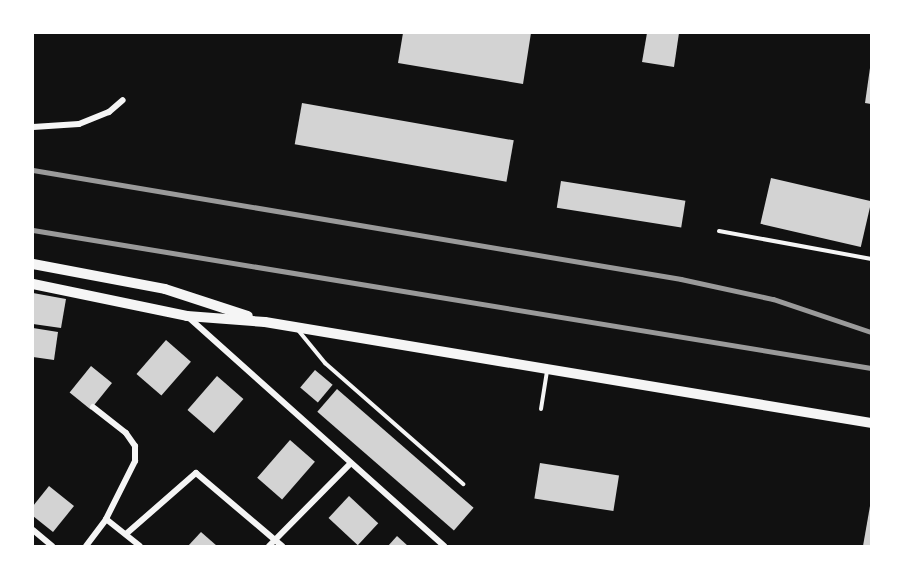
<!DOCTYPE html>
<html>
<head>
<meta charset="utf-8">
<style>
  body { margin:0 }
  #map { position:relative; width:904px; height:579px; overflow:hidden; background:#111; font-family:Montserrat,sans-serif }
  div>[style] { position:absolute }
  .building>* { inset:0; background:#d3d3d3; transform-origin:0 0 }
  .service>* { height:4px; margin:-2px; padding:0 2px; transform-origin:2px; border-radius:2px; background:#f5f5f5 }
  .minor>* { height:6px; margin:-3px; padding:0 3px; transform-origin:3px; border-radius:3px; background:#f5f5f5 }
  .secondary>* { height:10px; margin:-5px; padding:0 5px; transform-origin:5px; border-radius:5px; background:#f5f5f5 }
  .rail>* { height:4.5px; margin:-2.25px; padding:0 2.25px; transform-origin:2.25px; border-radius:2.25px; background:#9a9a9a }
  span { translate:-50% -50%; white-space:nowrap; text-align:center; line-height:1.15; -webkit-text-stroke:4.5px #fff; paint-order:stroke }
  .frame { position:absolute; inset:0; border:34px solid #fff; pointer-events:none }
</style>
</head>
<body>
<div id="map">
  <div class="building">
    <div style="clip-path:polygon(403px 33px,531px 33px,523px 84px,398px 63px)"></div>
    <div style="clip-path:polygon(647px 33px,679px 33px,674px 67px,642px 62px)"></div>
    <div style="clip-path:polygon(870px 68px,871px 68px,871px 104px,865px 103px)"></div>
    <div style="left:302px;top:103px;width:215px;height:42px;rotate:10deg"></div>
    <div style="left:771px;top:178px;width:103px;height:47px;rotate:13deg"></div>
    <div style="left:561px;top:181px;width:126px;height:27px;rotate:9deg"></div>
    <div style="clip-path:polygon(33px 293px,66px 299px,61px 328px,33px 324px)"></div>
    <div style="clip-path:polygon(33px 328px,58px 332px,54px 360px,33px 357px)"></div>
    <div style="left:166px;top:340px;width:33px;height:45px;rotate:41deg"></div>
    <div style="left:91px;top:366px;width:27px;height:34px;rotate:39deg"></div>
    <div style="left:315px;top:370px;width:23px;height:23px;rotate:40deg"></div>
    <div style="left:217px;top:376px;width:35px;height:45px;rotate:41deg"></div>
    <div style="left:337px;top:389px;width:181px;height:30px;rotate:41deg"></div>
    <div style="left:290px;top:440px;width:33px;height:50px;rotate:41deg"></div>
    <div style="left:540px;top:463px;width:80px;height:36px;rotate:9deg"></div>
    <div style="clip-path:polygon(49px 486px,74px 506px,53px 532px,33px 516px,33px 506px)"></div>
    <div style="left:349px;top:496px;width:40px;height:30px;rotate:43deg"></div>
    <div style="clip-path:polygon(870px 506px,871px 546px,863px 546px)"></div>
    <div style="clip-path:polygon(201px 532px,217px 546px,188px 546px)"></div>
    <div style="clip-path:polygon(397px 536px,408px 546px,388px 546px)"></div>
  </div>
  <div class="service">
    <div style="left:719px;top:231px;width:155px;rotate:10.4deg"></div>
    <div style="left:298px;top:330px;width:43px;rotate:50.7deg"></div>
    <div style="left:325px;top:363px;width:184px;rotate:41.2deg"></div>
    <div style="left:541px;top:409px;width:38px;rotate:-81deg"></div>
  </div>
  <div class="minor">
    <div style="left:33px;top:127px;width:46px;rotate:-3.7deg"></div>
    <div style="left:79px;top:124px;width:32px;rotate:-22deg"></div>
    <div style="left:109px;top:112px;width:18px;rotate:-41deg"></div>
    <div style="left:187px;top:316px;width:345px;rotate:41.8deg"></div>
    <div style="left:106px;top:519px;width:43px;rotate:38.5deg"></div>
    <div style="left:33px;top:530px;width:25px;rotate:40deg"></div>
    <div style="left:126px;top:534px;width:93px;rotate:-41.1deg"></div>
    <div style="left:196px;top:473px;width:113px;rotate:40.3deg"></div>
    <div style="left:86px;top:546px;width:34px;rotate:-53deg"></div>
    <div style="left:106px;top:519px;width:65px;rotate:-63.4deg"></div>
    <div style="left:135px;top:461px;width:15px;rotate:-90deg"></div>
    <div style="left:135px;top:446px;width:16px;rotate:-125deg"></div>
    <div style="left:126px;top:433px;width:42px;rotate:-141.8deg"></div>
    <div style="left:269px;top:546px;width:114px;rotate:-45.4deg"></div>
  </div>
  <div class="secondary">
    <div style="left:33px;top:264px;width:134px;rotate:10.7deg"></div>
    <div style="left:165px;top:289px;width:87px;rotate:18deg"></div>
    <div style="left:33px;top:284px;width:157px;rotate:11.7deg"></div>
    <div style="left:187px;top:316px;width:78px;rotate:4.4deg"></div>
    <div style="left:265px;top:322px;width:614px;rotate:9.46deg"></div>
  </div>
  <div class="rail">
    <div style="left:33px;top:170px;width:657px;rotate:9.55deg"></div>
    <div style="left:681px;top:279px;width:94px;rotate:12.3deg"></div>
    <div style="left:773px;top:299px;width:103px;rotate:18.6deg"></div>
    <div style="left:33px;top:230px;width:849px;rotate:9.35deg"></div>
  </div>
  <div class="frame"></div>
</div>
</body>
</html>
